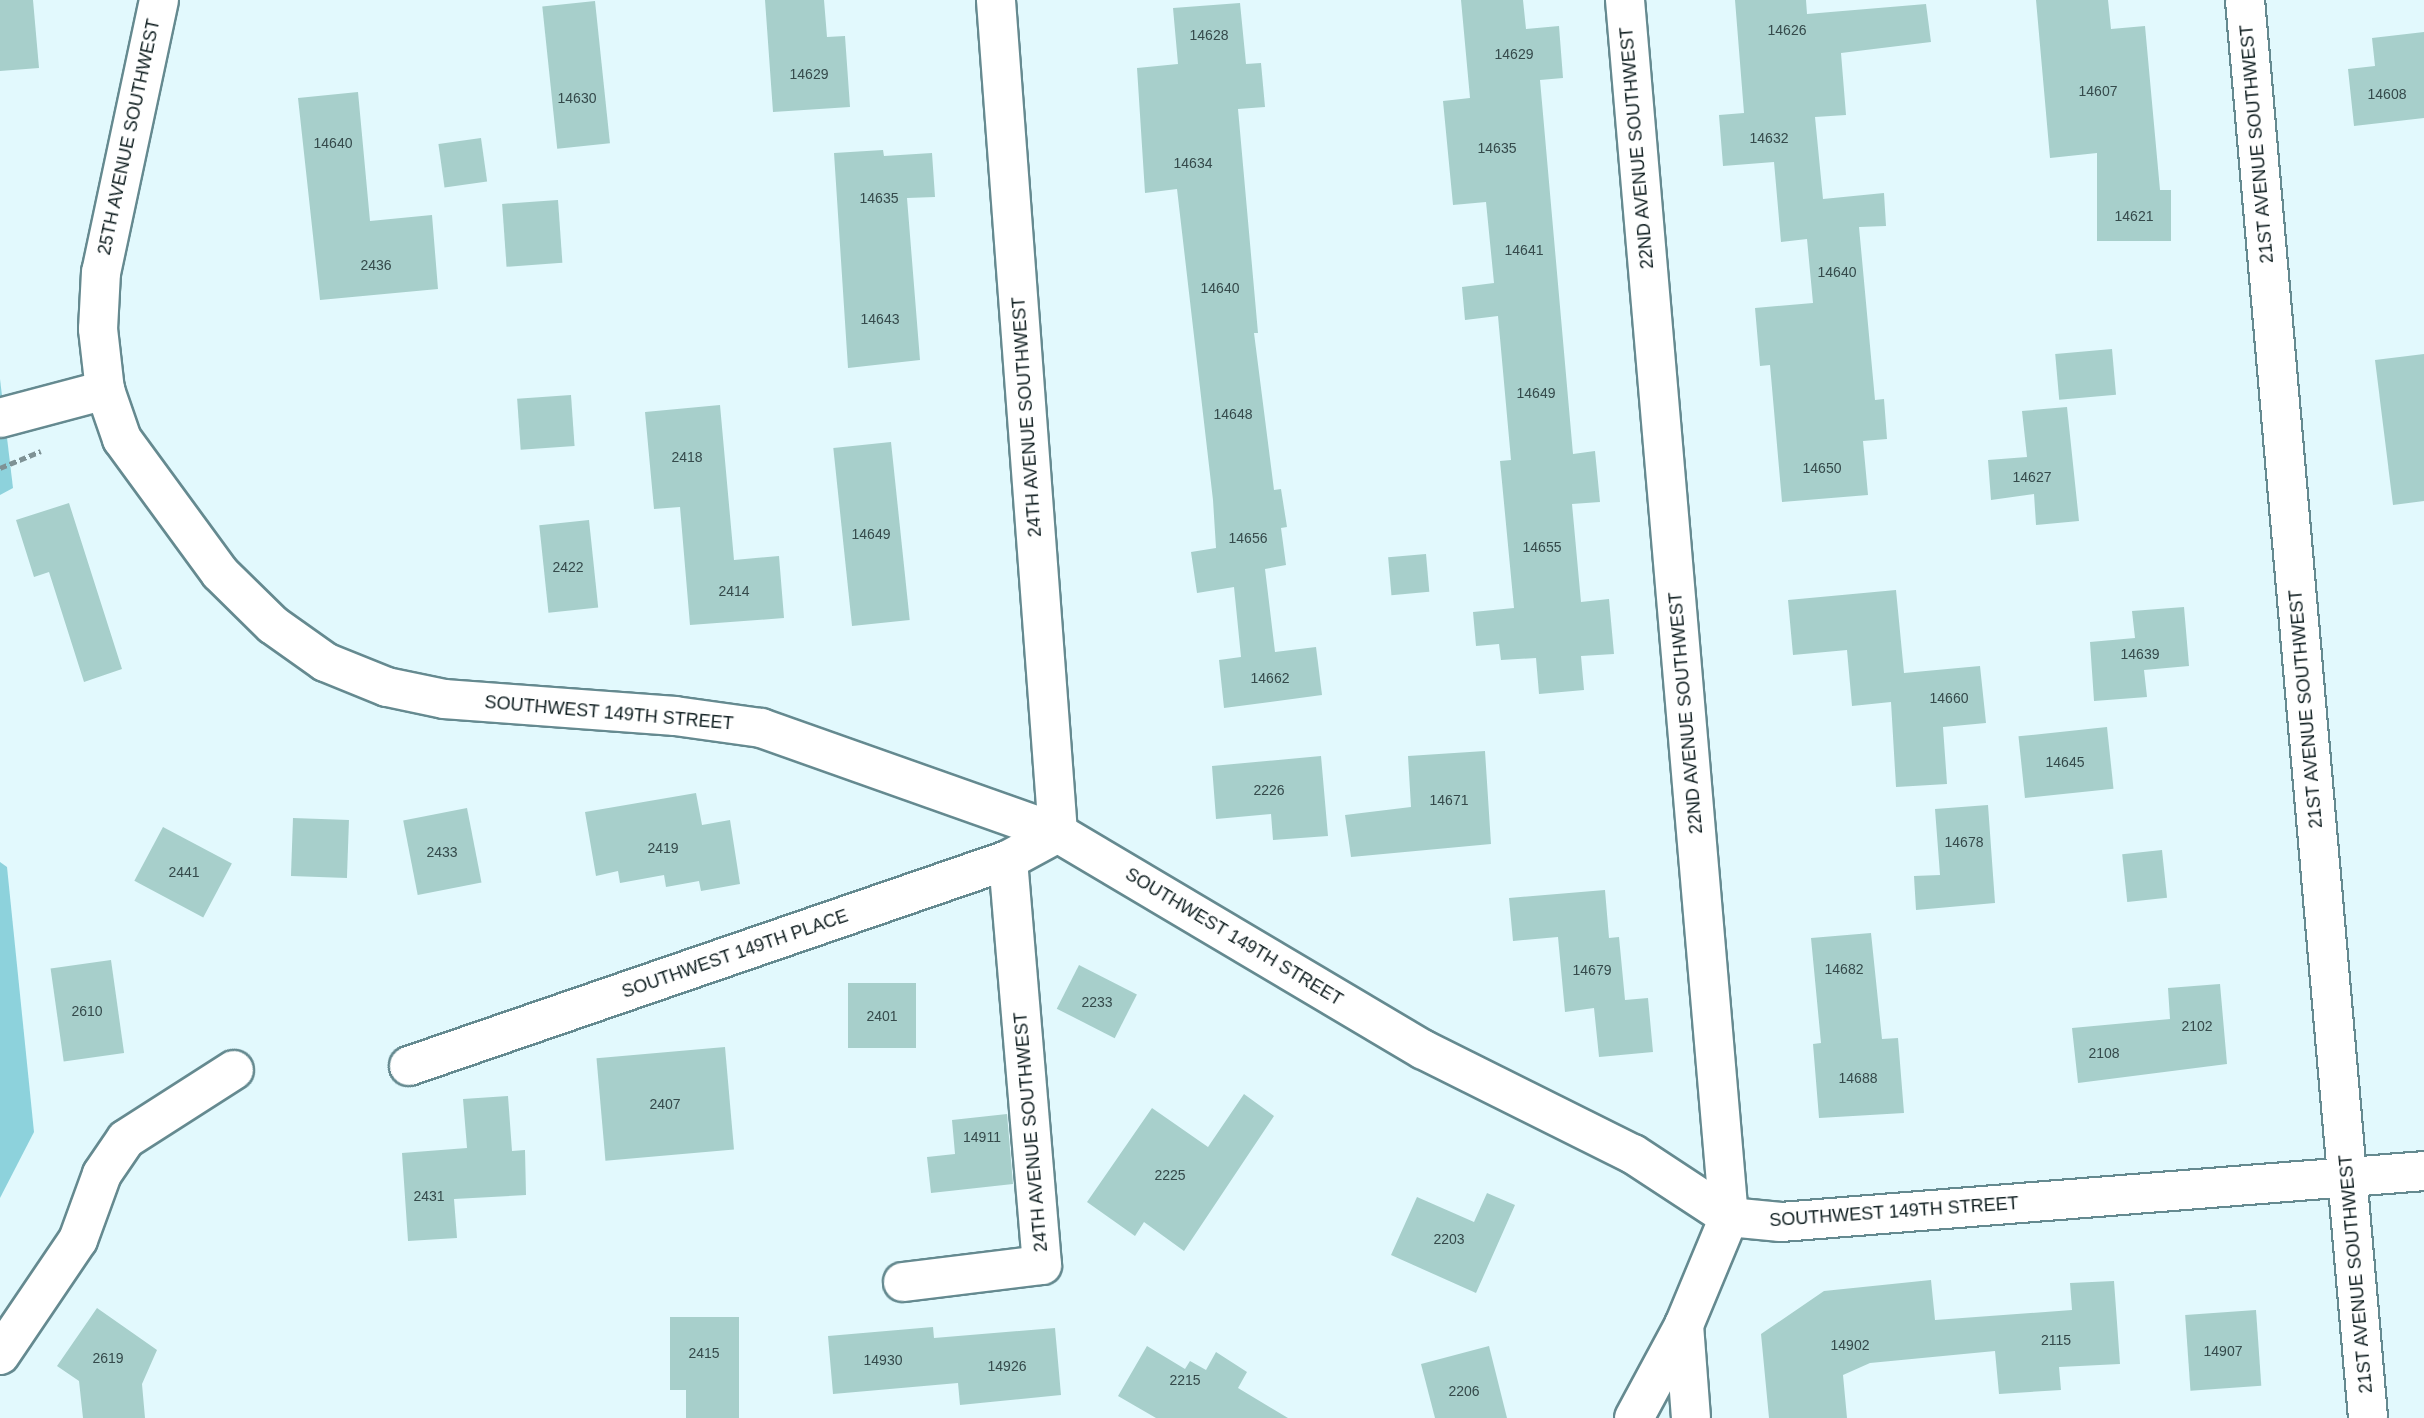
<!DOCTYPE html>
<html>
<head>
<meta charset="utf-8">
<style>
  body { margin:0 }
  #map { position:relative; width:2424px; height:1418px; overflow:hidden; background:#e2f9fd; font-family:Arial,sans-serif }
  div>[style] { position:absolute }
  .green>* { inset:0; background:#8dd2dc }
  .building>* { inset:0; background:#a7cfcb; transform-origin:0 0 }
  .path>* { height:4.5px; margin-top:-2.25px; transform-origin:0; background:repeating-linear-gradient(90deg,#7e9295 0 7px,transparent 0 10.5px) }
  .roads { filter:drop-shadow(2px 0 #658a90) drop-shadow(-2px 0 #658a90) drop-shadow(0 2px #658a90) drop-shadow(0 -2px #658a90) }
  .minor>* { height:38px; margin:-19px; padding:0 19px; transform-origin:19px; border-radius:19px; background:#fff }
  span { translate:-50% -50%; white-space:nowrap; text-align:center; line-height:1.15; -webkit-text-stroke:5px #fff; paint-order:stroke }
  .number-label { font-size:14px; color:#354a4b }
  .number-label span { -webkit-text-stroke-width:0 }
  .street-label { font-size:18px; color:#0f1e20 }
</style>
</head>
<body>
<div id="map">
  <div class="green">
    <div style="clip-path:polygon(0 379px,13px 488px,0 495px)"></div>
    <div style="clip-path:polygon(0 862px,7px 867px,34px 1132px,0 1198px)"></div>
  </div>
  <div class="building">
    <div style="clip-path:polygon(0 0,33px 0,39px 68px,0 71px)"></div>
    <div style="clip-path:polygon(765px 0,824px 0,827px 37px,845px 36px,850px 107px,773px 112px)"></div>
    <div style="clip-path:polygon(1461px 0,1523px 0,1526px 29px,1559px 26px,1563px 78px,1540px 80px,1573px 454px,1595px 451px,1600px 502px,1572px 504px,1581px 602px,1609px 599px,1614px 654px,1581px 656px,1584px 690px,1539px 694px,1536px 658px,1501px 660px,1499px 644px,1476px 646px,1473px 612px,1514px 608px,1500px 461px,1511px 460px,1498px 316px,1465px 320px,1462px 287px,1494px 283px,1486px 202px,1453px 205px,1443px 101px,1470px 98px)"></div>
    <div style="clip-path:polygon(1735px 0,1806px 0,1807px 14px,1926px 4px,1931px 42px,1841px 53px,1846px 115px,1815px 117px,1823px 199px,1884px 193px,1886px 226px,1859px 227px,1875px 400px,1884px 399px,1887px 439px,1863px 441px,1868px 495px,1782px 502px,1770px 365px,1760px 366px,1755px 308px,1813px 303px,1807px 239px,1781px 242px,1774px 162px,1723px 166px,1719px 115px,1744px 113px)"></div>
    <div style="clip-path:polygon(2036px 0,2108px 0,2111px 29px,2145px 26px,2160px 190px,2171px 190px,2171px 241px,2097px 241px,2097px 153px,2050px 158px)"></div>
    <div style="left:595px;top:1px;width:143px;height:53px;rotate:84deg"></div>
    <div style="clip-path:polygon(1240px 3px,1246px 64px,1261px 63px,1265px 107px,1238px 109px,1258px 333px,1254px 333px,1274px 490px,1281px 489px,1287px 527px,1281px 528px,1286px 565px,1265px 569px,1275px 652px,1316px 647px,1322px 695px,1224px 708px,1219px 660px,1241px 657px,1234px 587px,1197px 593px,1191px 552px,1216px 548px,1213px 500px,1177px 189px,1145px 193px,1137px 68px,1178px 64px,1173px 8px)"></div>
    <div style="clip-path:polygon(2424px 32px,2424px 118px,2354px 126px,2348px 69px,2375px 66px,2372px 38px)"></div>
    <div style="clip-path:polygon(358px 92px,370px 221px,432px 215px,438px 289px,320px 300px,298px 98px)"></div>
    <div style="left:481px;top:138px;width:44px;height:43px;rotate:82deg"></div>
    <div style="clip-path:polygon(883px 150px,884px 156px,932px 153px,935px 197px,907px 198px,920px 360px,848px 368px,834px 153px)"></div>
    <div style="left:558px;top:200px;width:63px;height:56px;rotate:86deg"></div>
    <div style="left:2112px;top:349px;width:46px;height:57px;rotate:85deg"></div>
    <div style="clip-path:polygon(2424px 354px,2424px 501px,2393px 505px,2375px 360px)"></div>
    <div style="left:571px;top:395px;width:51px;height:54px;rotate:86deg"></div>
    <div style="clip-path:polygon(720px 405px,734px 560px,779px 556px,784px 618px,690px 625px,680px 507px,654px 509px,645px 412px)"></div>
    <div style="clip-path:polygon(2067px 407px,2079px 521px,2036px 525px,2034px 494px,1991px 500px,1988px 460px,2027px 457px,2022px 411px)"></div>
    <div style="left:891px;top:442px;width:179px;height:58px;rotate:84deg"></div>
    <div style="clip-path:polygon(69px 503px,122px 669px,84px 682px,49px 572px,34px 577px,16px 520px)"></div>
    <div style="left:589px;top:520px;width:88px;height:50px;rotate:84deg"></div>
    <div style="left:1426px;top:554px;width:38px;height:38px;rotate:85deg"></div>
    <div style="clip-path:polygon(1896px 590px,1904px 673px,1980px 666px,1986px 723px,1943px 727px,1947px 784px,1896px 787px,1891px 702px,1852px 706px,1847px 650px,1793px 655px,1788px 600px)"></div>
    <div style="clip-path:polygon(2184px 607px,2189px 666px,2144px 670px,2147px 697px,2094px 701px,2090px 642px,2135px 638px,2132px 611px)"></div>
    <div style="left:2107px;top:727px;width:62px;height:89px;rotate:84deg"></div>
    <div style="clip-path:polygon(1485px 751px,1491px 844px,1351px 857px,1345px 815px,1411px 807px,1408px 756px)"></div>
    <div style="clip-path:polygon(1321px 756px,1328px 836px,1273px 840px,1271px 814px,1216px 819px,1212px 766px)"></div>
    <div style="clip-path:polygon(696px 793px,702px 825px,730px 820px,740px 884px,701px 891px,699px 881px,666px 887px,664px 875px,620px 883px,618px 871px,596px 876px,585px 812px)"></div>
    <div style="clip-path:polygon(1988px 805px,1995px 903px,1916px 910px,1914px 876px,1940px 875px,1935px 809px)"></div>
    <div style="left:467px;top:808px;width:76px;height:65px;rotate:79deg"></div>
    <div style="left:293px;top:818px;width:56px;height:58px;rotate:2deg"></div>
    <div style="left:163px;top:827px;width:78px;height:61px;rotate:28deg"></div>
    <div style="left:2162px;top:850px;width:48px;height:40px;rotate:84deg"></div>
    <div style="clip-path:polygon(1605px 890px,1609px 938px,1619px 937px,1625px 1000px,1648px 998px,1653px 1052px,1599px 1057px,1594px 1008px,1565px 1012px,1558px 937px,1513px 941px,1509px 898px)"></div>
    <div style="clip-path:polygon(1871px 933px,1882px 1039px,1898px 1038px,1904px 1113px,1819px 1118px,1813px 1044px,1821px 1043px,1811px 938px)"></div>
    <div style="left:111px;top:960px;width:94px;height:61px;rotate:82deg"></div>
    <div style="left:1079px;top:965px;width:65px;height:49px;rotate:27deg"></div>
    <div style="left:916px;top:983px;width:65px;height:68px;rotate:90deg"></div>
    <div style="clip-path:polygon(2220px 984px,2227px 1064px,2078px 1083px,2072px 1028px,2170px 1019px,2168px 988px)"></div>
    <div style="left:725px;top:1047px;width:103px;height:129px;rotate:85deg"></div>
    <div style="clip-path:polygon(1244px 1094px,1274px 1116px,1184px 1251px,1144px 1222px,1135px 1236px,1087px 1202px,1152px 1108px,1208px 1147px)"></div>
    <div style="clip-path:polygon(508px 1096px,512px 1151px,525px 1150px,526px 1195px,454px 1199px,457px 1238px,408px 1241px,402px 1153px,467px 1148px,463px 1099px)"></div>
    <div style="clip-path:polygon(1007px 1114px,1013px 1184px,931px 1193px,927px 1157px,955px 1154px,952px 1120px)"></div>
    <div style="clip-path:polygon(1487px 1193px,1515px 1205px,1476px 1293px,1391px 1255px,1417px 1197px,1474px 1222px)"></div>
    <div style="clip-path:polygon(1931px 1280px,1935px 1320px,2072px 1310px,2070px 1283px,2114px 1281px,2120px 1364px,2059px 1367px,2061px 1390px,1999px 1394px,1995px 1351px,1870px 1363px,1843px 1375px,1847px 1418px,1769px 1418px,1761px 1334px,1824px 1291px)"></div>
    <div style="clip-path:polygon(97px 1308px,157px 1350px,142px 1384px,145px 1418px,83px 1418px,79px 1381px,57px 1366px)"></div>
    <div style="left:2256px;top:1310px;width:76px;height:71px;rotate:86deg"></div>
    <div style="clip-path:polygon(670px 1317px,739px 1317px,739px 1418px,686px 1418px,686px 1390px,670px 1390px)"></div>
    <div style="clip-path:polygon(933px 1327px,934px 1338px,1055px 1328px,1061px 1395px,960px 1405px,958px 1383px,833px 1394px,828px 1336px)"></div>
    <div style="clip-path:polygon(1147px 1346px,1185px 1369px,1190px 1361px,1206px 1370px,1216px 1352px,1247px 1372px,1238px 1388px,1288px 1418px,1156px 1418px,1118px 1396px)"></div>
    <div style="clip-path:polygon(1489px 1346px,1507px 1418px,1435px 1418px,1421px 1364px)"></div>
  </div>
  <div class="path">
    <div style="left:0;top:468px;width:44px;rotate:-22.5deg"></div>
  </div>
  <div class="roads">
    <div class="minor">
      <div style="left:159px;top:0;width:278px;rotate:102deg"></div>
      <div style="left:101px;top:272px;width:57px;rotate:93deg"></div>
      <div style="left:98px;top:329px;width:61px;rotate:83.5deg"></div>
      <div style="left:105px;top:390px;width:52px;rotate:70.9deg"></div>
      <div style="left:122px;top:439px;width:166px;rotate:53.8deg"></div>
      <div style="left:220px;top:573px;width:74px;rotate:44.5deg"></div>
      <div style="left:273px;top:625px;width:64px;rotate:35.4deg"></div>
      <div style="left:325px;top:662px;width:67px;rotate:22deg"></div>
      <div style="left:387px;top:687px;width:58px;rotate:11.9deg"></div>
      <div style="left:444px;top:699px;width:232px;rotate:4.2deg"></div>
      <div style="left:675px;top:716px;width:87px;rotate:7.9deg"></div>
      <div style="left:761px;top:728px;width:315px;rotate:19.5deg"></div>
      <div style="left:1058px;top:833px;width:425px;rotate:30.7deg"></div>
      <div style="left:1424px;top:1050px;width:233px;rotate:26.5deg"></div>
      <div style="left:1633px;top:1154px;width:115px;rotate:33.3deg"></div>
      <div style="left:1729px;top:1217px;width:52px;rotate:5.5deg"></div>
      <div style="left:1781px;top:1222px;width:645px;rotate:-4.53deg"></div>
      <div style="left:1625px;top:0;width:1221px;rotate:85.12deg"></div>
      <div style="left:1729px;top:1217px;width:117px;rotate:112.6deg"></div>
      <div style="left:1684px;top:1325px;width:93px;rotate:85.7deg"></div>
      <div style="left:2245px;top:0;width:1423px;rotate:85.04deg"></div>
      <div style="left:0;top:418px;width:109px;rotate:-14.9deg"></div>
      <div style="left:409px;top:1066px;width:633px;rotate:-18.98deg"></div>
      <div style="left:1008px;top:860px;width:57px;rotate:-28.4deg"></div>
      <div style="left:1058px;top:833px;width:835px;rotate:-94.26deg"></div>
      <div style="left:903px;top:1282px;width:140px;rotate:-7deg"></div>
      <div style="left:1042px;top:1265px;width:406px;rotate:-94.8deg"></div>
      <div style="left:0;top:1355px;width:139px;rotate:-55.9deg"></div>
      <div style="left:78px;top:1240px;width:70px;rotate:-70deg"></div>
      <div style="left:102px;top:1174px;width:42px;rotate:-55.6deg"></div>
      <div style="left:126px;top:1139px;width:128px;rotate:-32.6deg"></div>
      <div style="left:1634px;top:1418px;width:106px;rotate:-61.7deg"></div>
    </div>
  </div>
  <div class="number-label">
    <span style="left:1787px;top:30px">14626</span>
    <span style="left:1209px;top:35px">14628</span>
    <span style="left:1514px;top:54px">14629</span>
    <span style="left:809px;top:74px">14629</span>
    <span style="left:2098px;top:91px">14607</span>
    <span style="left:2387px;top:94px">14608</span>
    <span style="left:577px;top:98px">14630</span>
    <span style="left:1769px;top:138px">14632</span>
    <span style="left:333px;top:143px">14640</span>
    <span style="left:1497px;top:148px">14635</span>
    <span style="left:1193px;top:163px">14634</span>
    <span style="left:879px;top:198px">14635</span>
    <span style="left:2134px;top:216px">14621</span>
    <span style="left:1524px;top:250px">14641</span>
    <span style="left:376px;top:265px">2436</span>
    <span style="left:1837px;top:272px">14640</span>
    <span style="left:1220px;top:288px">14640</span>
    <span style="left:880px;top:319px">14643</span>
    <span style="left:1536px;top:393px">14649</span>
    <span style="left:1233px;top:414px">14648</span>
    <span style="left:687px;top:457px">2418</span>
    <span style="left:1822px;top:468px">14650</span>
    <span style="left:2032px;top:477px">14627</span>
    <span style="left:871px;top:534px">14649</span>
    <span style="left:1248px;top:538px">14656</span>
    <span style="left:1542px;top:547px">14655</span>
    <span style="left:568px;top:567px">2422</span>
    <span style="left:734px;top:591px">2414</span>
    <span style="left:2140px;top:654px">14639</span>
    <span style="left:1270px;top:678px">14662</span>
    <span style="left:1949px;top:698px">14660</span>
    <span style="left:2065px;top:762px">14645</span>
    <span style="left:1269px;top:790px">2226</span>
    <span style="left:1449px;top:800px">14671</span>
    <span style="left:1964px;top:842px">14678</span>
    <span style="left:663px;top:848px">2419</span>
    <span style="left:442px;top:852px">2433</span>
    <span style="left:184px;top:872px">2441</span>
    <span style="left:1844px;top:969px">14682</span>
    <span style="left:1592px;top:970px">14679</span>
    <span style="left:1097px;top:1002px">2233</span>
    <span style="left:87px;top:1011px">2610</span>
    <span style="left:882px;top:1016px">2401</span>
    <span style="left:2197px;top:1026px">2102</span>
    <span style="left:2104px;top:1053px">2108</span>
    <span style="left:1858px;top:1078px">14688</span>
    <span style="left:665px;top:1104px">2407</span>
    <span style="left:982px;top:1137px">14911</span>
    <span style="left:1170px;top:1175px">2225</span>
    <span style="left:429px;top:1196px">2431</span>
    <span style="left:1449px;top:1239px">2203</span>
    <span style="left:2056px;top:1340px">2115</span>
    <span style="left:1850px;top:1345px">14902</span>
    <span style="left:2223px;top:1351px">14907</span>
    <span style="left:704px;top:1353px">2415</span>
    <span style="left:108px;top:1358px">2619</span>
    <span style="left:883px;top:1360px">14930</span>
    <span style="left:1007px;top:1366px">14926</span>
    <span style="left:1185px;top:1380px">2215</span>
    <span style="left:1464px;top:1391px">2206</span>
  </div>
  <div class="street-label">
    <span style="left:129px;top:137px;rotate:-78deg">25TH AVENUE SOUTHWEST</span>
    <span style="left:2257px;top:144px;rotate:-95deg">21ST AVENUE SOUTHWEST</span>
    <span style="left:1637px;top:148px;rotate:-95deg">22ND AVENUE SOUTHWEST</span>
    <span style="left:1027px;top:417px;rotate:-94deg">24TH AVENUE SOUTHWEST</span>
    <span style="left:2306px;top:709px;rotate:-95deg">21ST AVENUE SOUTHWEST</span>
    <span style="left:609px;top:713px;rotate:5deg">SOUTHWEST 149TH STREET</span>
    <span style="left:1686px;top:713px;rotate:-95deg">22ND AVENUE SOUTHWEST</span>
    <span style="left:1234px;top:937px;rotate:31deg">SOUTHWEST 149TH STREET</span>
    <span style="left:735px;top:954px;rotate:-19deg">SOUTHWEST 149TH PLACE</span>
    <span style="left:1031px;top:1132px;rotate:-95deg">24TH AVENUE SOUTHWEST</span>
    <span style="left:1894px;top:1212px;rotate:-4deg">SOUTHWEST 149TH STREET</span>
    <span style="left:2356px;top:1274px;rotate:-95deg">21ST AVENUE SOUTHWEST</span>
  </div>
</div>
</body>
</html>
